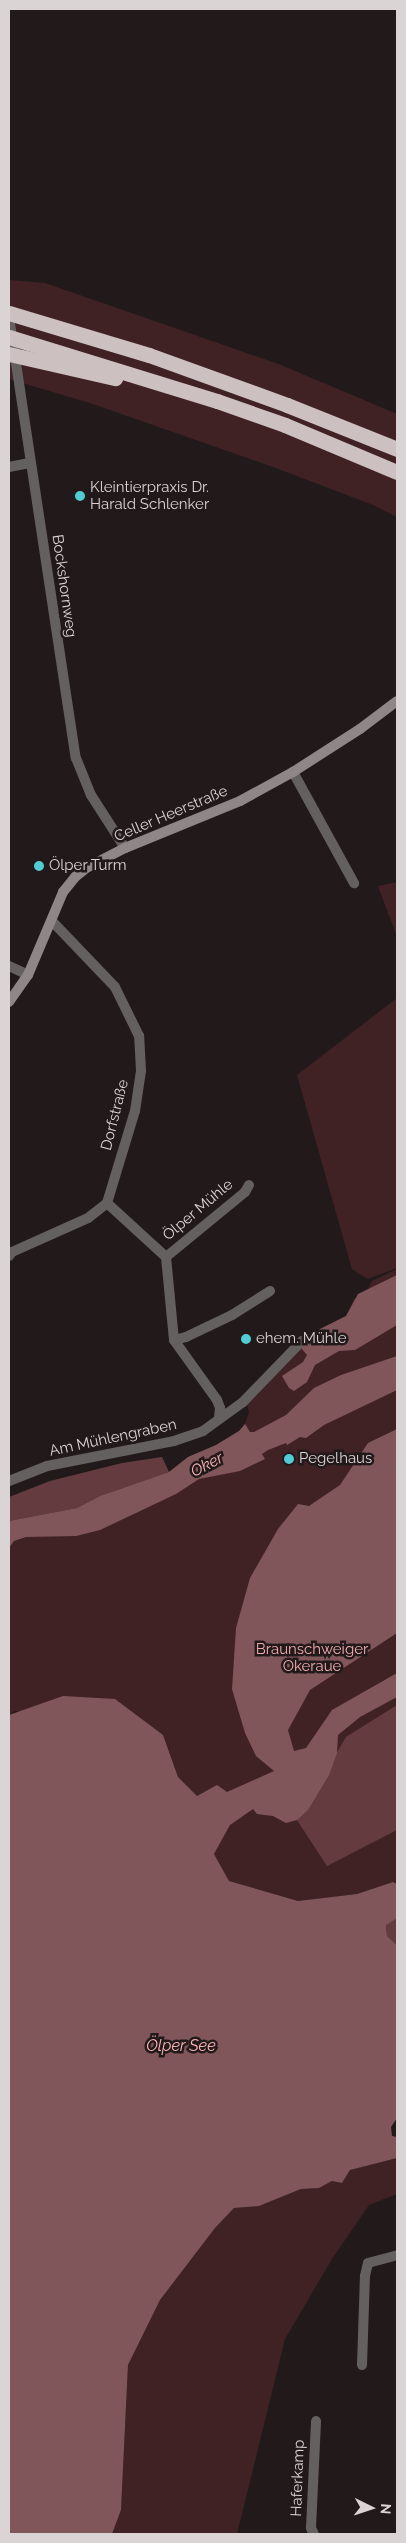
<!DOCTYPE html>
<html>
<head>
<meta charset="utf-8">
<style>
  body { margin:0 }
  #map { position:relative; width:406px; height:2543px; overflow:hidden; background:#221a1a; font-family:Raleway,sans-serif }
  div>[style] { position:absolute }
  .green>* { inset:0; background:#402225 }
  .forest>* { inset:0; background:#643c40 }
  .water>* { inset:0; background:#80565a }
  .minor>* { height:10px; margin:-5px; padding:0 5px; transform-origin:5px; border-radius:5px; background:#656060 }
  .secondary>* { height:10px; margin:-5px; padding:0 5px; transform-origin:5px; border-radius:5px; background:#8f8787 }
  .motorway>* { height:15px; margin:-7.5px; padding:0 7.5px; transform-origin:7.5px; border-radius:7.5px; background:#cdc0c1 }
  .dots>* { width:14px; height:14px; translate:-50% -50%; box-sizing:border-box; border:2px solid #221a1a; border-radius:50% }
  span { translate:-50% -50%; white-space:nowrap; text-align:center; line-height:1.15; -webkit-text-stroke:5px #221a1a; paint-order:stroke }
  .poi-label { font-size:15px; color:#dad4d4 }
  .left { translate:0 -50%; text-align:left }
  .street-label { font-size:15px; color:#dad4d4 }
  .park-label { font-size:15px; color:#f2aaaf }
  .water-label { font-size:16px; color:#fcb3b8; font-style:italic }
  .frame { position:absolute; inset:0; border:10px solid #dad4d4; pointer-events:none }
  .north { position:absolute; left:346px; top:2483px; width:50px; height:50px; -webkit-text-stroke:4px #221a1a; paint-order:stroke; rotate:94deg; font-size:14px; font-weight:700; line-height:20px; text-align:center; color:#dad4d4 }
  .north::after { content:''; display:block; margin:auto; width:18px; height:22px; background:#dad4d4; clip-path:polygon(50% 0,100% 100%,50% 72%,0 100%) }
</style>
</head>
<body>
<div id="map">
  <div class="green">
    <div style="clip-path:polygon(9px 280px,45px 283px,281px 365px,397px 414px,397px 517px,373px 505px,276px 468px,90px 403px,9px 379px)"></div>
    <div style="clip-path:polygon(397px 882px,397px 937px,378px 886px)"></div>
    <div style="clip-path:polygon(397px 998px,397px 1268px,368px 1279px,352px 1269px,297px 1075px)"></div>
    <div style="clip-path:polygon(397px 1269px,397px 1884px,393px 1882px,357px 1894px,298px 1901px,229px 1881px,214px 1854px,230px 1825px,216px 1786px,197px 1796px,178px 1777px,163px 1735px,15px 1711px,9px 1715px,9px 1521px,169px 1472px,188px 1457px,216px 1445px,239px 1431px,245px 1424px,249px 1412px,247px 1404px,307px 1341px,320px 1329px,346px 1316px,354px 1299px,368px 1289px,372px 1281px)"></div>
    <div style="clip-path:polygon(397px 2158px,397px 2194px,369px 2205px,332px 2259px,285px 2339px,237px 2534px,112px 2534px,121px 2510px,128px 2365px,160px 2300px,215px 2228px,234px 2208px,259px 2206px,301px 2189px,319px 2188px,332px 2181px,342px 2183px,349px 2170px)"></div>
  </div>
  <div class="forest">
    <div style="clip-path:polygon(162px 1457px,169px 1472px,100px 1496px,77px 1508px,9px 1521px,9px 1497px,50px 1481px,122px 1463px)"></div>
    <div style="clip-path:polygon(397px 1705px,397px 1830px,327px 1866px,297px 1820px,346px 1737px)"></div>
    <div style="clip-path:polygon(395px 1917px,397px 1918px,397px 1945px,387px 1936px,386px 1925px)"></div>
  </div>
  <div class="water">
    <div style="clip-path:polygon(397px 1275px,397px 1325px,355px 1350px,339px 1351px,315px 1365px,307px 1382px,294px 1391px,289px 1388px,282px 1376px,303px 1362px,307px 1355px,301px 1348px,320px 1329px,346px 1316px,358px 1294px)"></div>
    <div style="clip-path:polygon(397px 1356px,397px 1390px,324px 1425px,306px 1438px,300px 1437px,287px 1445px,286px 1443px,268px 1450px,262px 1454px,265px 1459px,240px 1471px,199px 1479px,176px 1494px,100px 1530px,76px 1536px,26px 1537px,14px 1541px,9px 1548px,9px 1521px,77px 1508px,100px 1496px,169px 1472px,188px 1457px,216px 1445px,239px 1431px,245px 1424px,250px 1432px,254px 1432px,286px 1415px,314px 1388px,341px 1375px)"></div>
    <div style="clip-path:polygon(397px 1429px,397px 1633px,310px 1690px,288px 1730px,294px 1751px,306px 1748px,332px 1710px,397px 1673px,397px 1697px,360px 1717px,338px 1735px,337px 1753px,329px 1775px,308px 1810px,297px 1820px,286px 1823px,273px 1816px,257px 1814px,253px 1809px,230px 1825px,214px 1854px,229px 1881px,298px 1901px,357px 1894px,393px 1882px,397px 1884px,397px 1918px,386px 1925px,387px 1936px,397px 1945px,397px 2118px,391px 2127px,392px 2136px,397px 2137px,397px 2158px,350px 2170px,342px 2183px,332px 2181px,319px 2188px,301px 2189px,259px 2206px,234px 2208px,215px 2228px,160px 2300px,128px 2365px,121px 2510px,112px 2534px,9px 2534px,9px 1715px,63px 1696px,115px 1699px,163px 1735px,178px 1777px,197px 1796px,217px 1785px,227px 1792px,274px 1771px,256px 1756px,245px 1733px,232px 1689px,236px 1628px,250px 1578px,278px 1529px,298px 1504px,309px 1506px,340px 1485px,368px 1443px)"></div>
  </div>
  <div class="minor">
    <div style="left:9px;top:317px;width:446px;rotate:81.4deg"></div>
    <div style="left:76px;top:758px;width:40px;rotate:68deg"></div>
    <div style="left:91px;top:795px;width:63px;rotate:57.3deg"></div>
    <div style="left:9px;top:467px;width:21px;rotate:-11deg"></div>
    <div style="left:293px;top:772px;width:127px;rotate:61.2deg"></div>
    <div style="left:9px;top:966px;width:21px;rotate:25deg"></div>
    <div style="left:107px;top:1203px;width:80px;rotate:42.5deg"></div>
    <div style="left:166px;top:1257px;width:83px;rotate:84.5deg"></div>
    <div style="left:174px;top:1340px;width:74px;rotate:54.4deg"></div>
    <div style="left:217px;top:1400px;width:9px;rotate:69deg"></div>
    <div style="left:220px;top:1408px;width:10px;rotate:96deg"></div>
    <div style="left:9px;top:1256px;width:5px;rotate:-53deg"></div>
    <div style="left:12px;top:1252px;width:83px;rotate:-24.1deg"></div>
    <div style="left:88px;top:1218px;width:24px;rotate:-38deg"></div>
    <div style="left:107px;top:1203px;width:96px;rotate:-73.1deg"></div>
    <div style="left:135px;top:1111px;width:40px;rotate:-81.5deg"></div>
    <div style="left:141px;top:1071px;width:35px;rotate:-93deg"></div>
    <div style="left:139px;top:1036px;width:55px;rotate:-116.1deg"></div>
    <div style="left:115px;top:987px;width:91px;rotate:-133.7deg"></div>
    <div style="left:166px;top:1257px;width:102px;rotate:-39.4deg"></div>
    <div style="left:245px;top:1192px;width:8px;rotate:-60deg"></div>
    <div style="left:174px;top:1340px;width:12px;rotate:-14deg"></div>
    <div style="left:186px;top:1337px;width:51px;rotate:-25.6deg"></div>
    <div style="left:232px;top:1315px;width:45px;rotate:-32.3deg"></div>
    <div style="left:9px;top:1481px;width:41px;rotate:-21.5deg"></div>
    <div style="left:47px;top:1466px;width:129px;rotate:-11.1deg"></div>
    <div style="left:174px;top:1441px;width:31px;rotate:-19deg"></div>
    <div style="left:203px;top:1431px;width:49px;rotate:-35.9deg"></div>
    <div style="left:243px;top:1402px;width:85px;rotate:-46deg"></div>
    <div style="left:362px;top:2365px;width:89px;rotate:-88.1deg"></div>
    <div style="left:365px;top:2276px;width:13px;rotate:-77deg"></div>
    <div style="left:368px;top:2263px;width:30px;rotate:-15deg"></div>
    <div style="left:314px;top:2534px;width:7px;rotate:-117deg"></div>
    <div style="left:311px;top:2528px;width:107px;rotate:-87.3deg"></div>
  </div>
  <div class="secondary">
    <div style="left:9px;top:1002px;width:33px;rotate:-55deg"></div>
    <div style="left:28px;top:975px;width:90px;rotate:-67.1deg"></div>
    <div style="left:63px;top:892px;width:19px;rotate:-51deg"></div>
    <div style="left:75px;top:877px;width:16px;rotate:-38deg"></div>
    <div style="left:88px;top:867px;width:42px;rotate:-27.2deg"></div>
    <div style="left:125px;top:848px;width:124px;rotate:-22.2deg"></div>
    <div style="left:240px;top:801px;width:60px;rotate:-28.7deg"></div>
    <div style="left:293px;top:772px;width:80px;rotate:-32.7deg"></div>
    <div style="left:360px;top:729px;width:46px;rotate:-37.1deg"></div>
  </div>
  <div class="motorway">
    <div style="left:9px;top:313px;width:146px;rotate:16.7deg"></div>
    <div style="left:149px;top:355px;width:147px;rotate:19.9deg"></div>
    <div style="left:287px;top:405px;width:118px;rotate:21.8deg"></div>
    <div style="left:9px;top:337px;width:218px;rotate:17.1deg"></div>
    <div style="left:217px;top:401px;width:72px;rotate:19.4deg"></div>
    <div style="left:285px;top:425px;width:121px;rotate:22.8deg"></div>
    <div style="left:9px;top:354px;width:109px;rotate:12.8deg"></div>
  </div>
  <div class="dots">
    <div style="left:80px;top:496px;background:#51ccd3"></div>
    <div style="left:39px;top:866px;background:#51ccd3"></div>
    <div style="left:246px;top:1339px;background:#51ccd3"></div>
    <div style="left:289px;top:1459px;background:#51ccd3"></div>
  </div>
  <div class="poi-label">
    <span class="left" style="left:90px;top:496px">Kleintierpraxis Dr.<br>Harald Schlenker</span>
    <span class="left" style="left:49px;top:866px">Ölper Turm</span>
    <span class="left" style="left:256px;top:1339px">ehem. Mühle</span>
    <span class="left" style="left:299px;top:1459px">Pegelhaus</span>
  </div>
  <div class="street-label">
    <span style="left:64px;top:586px;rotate:82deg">Bockshornweg</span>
    <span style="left:171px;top:814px;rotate:-23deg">Celler Heerstraße</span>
    <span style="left:115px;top:1115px;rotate:-76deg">Dorfstraße</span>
    <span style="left:198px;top:1210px;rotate:-40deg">Ölper Mühle</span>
    <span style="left:113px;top:1438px;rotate:-12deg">Am Mühlengraben</span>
    <span style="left:298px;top:2478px;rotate:-88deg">Haferkamp</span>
  </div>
  <div class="park-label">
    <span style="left:312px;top:1658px">Braunschweiger<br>Okeraue</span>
  </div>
  <div class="water-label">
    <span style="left:207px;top:1465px;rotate:-28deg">Oker</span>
    <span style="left:181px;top:2046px">Ölper See</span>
  </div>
  <div class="frame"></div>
  <div class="north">N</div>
</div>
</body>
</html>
